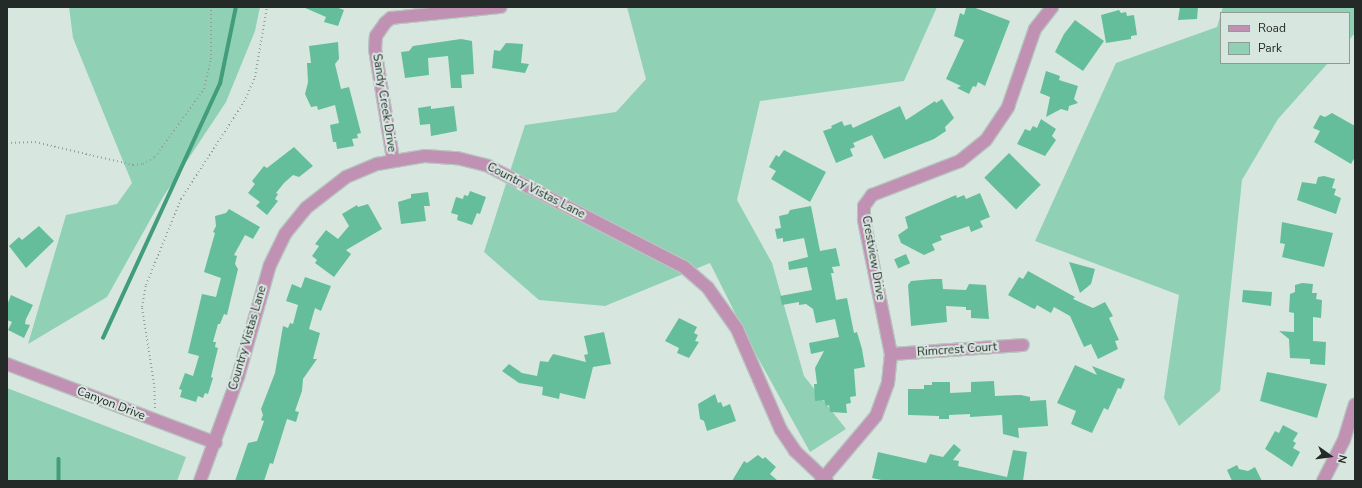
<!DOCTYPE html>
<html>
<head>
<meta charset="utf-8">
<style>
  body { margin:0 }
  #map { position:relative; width:1362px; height:488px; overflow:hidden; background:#d7e7e0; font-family:"Nunito Sans",sans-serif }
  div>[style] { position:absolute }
  .green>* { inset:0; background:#90d0b5 }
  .stream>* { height:3.5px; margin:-1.75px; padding:0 1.75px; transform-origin:1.75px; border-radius:1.75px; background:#419d7c }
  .building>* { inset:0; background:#64be9c; transform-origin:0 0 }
  .path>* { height:2px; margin-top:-1px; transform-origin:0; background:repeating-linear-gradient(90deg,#939f9a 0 1px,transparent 0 4px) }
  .roads { filter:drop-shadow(1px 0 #b7c5bf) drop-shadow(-1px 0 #b7c5bf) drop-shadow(0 1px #b7c5bf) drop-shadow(0 -1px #b7c5bf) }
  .minor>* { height:12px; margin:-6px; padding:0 6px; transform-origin:6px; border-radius:6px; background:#c091b3 }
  span { translate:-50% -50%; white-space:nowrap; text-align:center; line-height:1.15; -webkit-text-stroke:4px #d7e7e0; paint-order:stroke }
  .street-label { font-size:12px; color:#242a27 }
  .frame { position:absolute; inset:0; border:8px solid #242a27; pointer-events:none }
  .legend { position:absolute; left:1220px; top:12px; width:130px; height:52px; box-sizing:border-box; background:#d7e7e0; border:1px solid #8f9b96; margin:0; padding:5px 7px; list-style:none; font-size:12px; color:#242a27 }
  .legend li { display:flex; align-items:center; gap:8px; height:20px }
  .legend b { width:20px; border:1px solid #8f9b96 }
  .north { position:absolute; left:1310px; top:436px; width:40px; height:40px; -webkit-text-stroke:3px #d7e7e0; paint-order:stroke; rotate:104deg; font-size:11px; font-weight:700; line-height:16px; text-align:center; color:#242a27 }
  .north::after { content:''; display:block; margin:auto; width:14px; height:18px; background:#242a27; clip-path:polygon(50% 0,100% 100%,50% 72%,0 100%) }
</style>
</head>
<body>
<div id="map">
  <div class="green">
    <div style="clip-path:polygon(69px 7px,260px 7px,255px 31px,226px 102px,163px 197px,107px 297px,28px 344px,66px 215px,117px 204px,132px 183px,73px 38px)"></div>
    <div style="clip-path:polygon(627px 7px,937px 7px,904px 81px,760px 101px,737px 200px,772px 263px,804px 376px,846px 429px,810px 452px,753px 349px,710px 263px,605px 306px,539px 300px,484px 252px,525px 125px,616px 112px,646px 79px)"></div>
    <div style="clip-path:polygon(1223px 7px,1355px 7px,1355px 33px,1349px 40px,1349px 13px,1221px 13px)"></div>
    <div style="clip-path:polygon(1221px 14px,1221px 63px,1328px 63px,1278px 119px,1242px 180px,1220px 391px,1179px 426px,1164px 398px,1179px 295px,1035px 241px,1116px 63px,1217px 27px)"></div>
    <div style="clip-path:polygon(7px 388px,186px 457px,177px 481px,7px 481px)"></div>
  </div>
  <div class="stream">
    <div style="left:103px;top:338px;width:280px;rotate:-65.3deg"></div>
    <div style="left:220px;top:84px;width:79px;rotate:-78.3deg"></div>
    <div style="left:59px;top:459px;width:22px;rotate:90deg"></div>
  </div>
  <div class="building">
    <div style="clip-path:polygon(303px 7px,336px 7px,344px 10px,338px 26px,324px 22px,326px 17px)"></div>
    <div style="clip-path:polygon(973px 7px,1010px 21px,985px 86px,978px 82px,976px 87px,973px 86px,969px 94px,957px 88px,961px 86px,946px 79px,964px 40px,954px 36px,960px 13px,964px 15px,966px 8px)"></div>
    <div style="clip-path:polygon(1180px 7px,1198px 7px,1197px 19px,1178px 20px)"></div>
    <div style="clip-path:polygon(1119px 10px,1121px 13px,1126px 12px,1127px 16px,1134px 15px,1137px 35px,1131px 36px,1131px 39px,1106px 43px,1101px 15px)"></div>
    <div style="clip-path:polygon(1075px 20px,1104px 41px,1083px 71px,1055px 52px,1064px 34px)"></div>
    <div style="clip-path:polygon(461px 39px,472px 41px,474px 74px,461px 75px,462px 88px,451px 88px,448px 56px,428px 58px,429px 75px,405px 78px,401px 52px,409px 51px,413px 46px)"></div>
    <div style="clip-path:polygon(338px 42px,339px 59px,335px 64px,341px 89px,349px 87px,361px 133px,357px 134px,358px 138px,352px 139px,354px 146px,337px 149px,336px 142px,333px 142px,330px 125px,339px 123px,335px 105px,318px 110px,317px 106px,311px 107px,305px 94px,308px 82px,307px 63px,311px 63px,309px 46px)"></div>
    <div style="clip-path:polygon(506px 43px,523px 44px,521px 63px,529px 64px,525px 73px,492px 68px,494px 50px,500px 51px)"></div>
    <div style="clip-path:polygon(1046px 71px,1060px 76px,1059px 80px,1078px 86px,1074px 99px,1078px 103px,1069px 106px,1068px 111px,1061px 109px,1046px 117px,1050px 97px,1040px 93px)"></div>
    <div style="clip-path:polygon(942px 99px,954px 118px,945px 127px,946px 131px,934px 139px,884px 159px,872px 135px,853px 143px,855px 147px,850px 149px,853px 156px,836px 163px,823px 131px,832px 128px,831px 126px,842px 121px,844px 126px,851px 124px,853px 128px,900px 106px,906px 120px,935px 101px,936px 103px)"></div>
    <div style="clip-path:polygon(431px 106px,431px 109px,454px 106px,457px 131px,431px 136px,430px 124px,420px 125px,418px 108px)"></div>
    <div style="clip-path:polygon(1332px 113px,1355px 126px,1355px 157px,1351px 164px,1314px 142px,1320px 131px,1313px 128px,1320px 115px,1325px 117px)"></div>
    <div style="clip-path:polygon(1041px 119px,1056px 129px,1052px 136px,1056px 140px,1045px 156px,1017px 144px,1025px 129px,1030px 131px,1033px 126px,1037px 128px)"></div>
    <div style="clip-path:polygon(294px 147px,313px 166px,299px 177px,293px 175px,284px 183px,276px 193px,278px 194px,275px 199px,278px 201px,267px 215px,256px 206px,260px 202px,248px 193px,255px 184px,252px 181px,264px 166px,267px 168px)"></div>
    <div style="clip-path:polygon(784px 150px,826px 172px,810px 202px,771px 179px,776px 171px,769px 167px,776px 155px,779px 157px)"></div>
    <div style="left:1009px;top:153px;width:45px;height:35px;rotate:45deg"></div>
    <div style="clip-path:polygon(1324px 176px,1335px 179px,1332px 188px,1336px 189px,1334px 195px,1341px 198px,1336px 214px,1297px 200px,1302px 182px,1316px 184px,1318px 177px)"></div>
    <div style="clip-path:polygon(470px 191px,486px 197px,480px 214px,477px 213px,472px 225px,457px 220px,458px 215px,451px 213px,456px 197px,463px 199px,464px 195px,468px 196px)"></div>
    <div style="clip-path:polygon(428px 192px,430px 206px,424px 206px,426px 221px,401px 224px,398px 202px,411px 198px,411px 194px)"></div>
    <div style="clip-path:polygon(980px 193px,990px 217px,980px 221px,983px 227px,971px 232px,969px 226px,940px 236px,942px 240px,932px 244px,935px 250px,924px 255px,901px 243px,898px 235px,908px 228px,905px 217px,956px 195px,957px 198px,964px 195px,966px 199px)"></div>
    <div style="clip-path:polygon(368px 204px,382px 229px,346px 250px,351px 254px,334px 277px,315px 263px,317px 260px,312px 256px,319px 246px,315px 244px,326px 230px,338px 239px,349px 226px,342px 214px,357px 205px,358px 207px)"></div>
    <div style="clip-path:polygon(811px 206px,820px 251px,836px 248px,840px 266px,832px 267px,834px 273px,831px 273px,836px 300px,847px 298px,854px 333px,857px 332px,862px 349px,865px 367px,854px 369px,856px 396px,850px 397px,851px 403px,846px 404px,847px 413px,830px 412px,829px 405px,826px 406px,824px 400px,815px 401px,814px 384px,817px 384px,815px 368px,824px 351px,811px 354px,809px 343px,839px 337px,835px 319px,816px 323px,813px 309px,806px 304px,799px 305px,799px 302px,782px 305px,780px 296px,812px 290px,807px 267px,789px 270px,788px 262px,808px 257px,804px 238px,783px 242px,783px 238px,777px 239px,775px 229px,781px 228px,779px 216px,788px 214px,790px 210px)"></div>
    <div style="clip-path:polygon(229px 209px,260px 227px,253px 239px,245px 235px,234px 255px,237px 256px,235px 264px,238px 269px,227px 315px,224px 314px,220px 324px,218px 324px,213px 342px,216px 342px,215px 347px,218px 348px,211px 377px,213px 378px,208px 394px,205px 393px,203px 398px,198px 396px,196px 402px,180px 397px,182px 390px,179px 389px,185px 373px,193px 376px,199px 356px,188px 353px,202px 294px,216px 297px,221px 278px,204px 272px,215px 233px,213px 232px,216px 226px,215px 216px,226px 213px)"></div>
    <div style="clip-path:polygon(1282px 222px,1333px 233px,1324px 267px,1282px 257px,1285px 244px,1280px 243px)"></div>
    <div style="clip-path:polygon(39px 226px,54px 241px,26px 268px,9px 246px,19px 237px,22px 240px)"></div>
    <div style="left:906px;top:254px;width:10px;height:13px;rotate:66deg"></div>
    <div style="clip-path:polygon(1069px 262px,1095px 269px,1091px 284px,1080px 293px)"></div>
    <div style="clip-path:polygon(1028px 271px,1075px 297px,1073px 299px,1093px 308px,1105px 302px,1113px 316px,1109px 318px,1119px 340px,1115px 341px,1118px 349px,1098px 359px,1091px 344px,1084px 347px,1070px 316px,1054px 307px,1051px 313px,1037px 305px,1035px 309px,1032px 308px,1008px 295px,1019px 277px,1023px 279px)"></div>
    <div style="clip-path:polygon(305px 277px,331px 286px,321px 311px,315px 308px,309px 329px,320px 333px,313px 359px,317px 359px,303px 379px,302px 391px,295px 411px,299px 412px,296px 422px,287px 419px,273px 464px,270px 463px,264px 481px,235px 481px,248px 443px,257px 441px,264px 421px,261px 420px,263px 415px,261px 409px,275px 373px,283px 326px,288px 328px,290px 323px,293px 324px,298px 305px,286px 301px,292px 284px,301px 288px)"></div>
    <div style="clip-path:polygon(933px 279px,942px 279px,943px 289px,966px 290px,969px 284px,986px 285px,989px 319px,971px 318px,971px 310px,966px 310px,966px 307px,946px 306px,947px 322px,911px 326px,908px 285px,911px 281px)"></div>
    <div style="clip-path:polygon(1302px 283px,1313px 284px,1312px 293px,1317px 293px,1316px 299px,1322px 300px,1321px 318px,1313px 317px,1313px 341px,1326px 342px,1325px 365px,1310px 364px,1310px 359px,1290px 358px,1289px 339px,1279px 331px,1294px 332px,1294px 313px,1289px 312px,1290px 294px,1295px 292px,1295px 285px)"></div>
    <div style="clip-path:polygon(1243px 290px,1272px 292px,1271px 306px,1242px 302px)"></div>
    <div style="clip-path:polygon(11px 295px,33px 305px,26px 319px,25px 324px,30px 325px,24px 338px,8px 330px,12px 322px,7px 320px,7px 305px)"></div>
    <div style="clip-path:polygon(679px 318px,697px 327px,694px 333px,698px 335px,695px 341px,699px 342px,689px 358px,677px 353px,679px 348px,665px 341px)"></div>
    <div style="clip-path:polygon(604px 332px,611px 364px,593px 367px,585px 399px,560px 393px,559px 399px,542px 395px,543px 387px,519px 383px,502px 371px,509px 364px,522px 373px,537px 376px,540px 361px,548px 362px,553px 354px,586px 362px,584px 355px,588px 354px,584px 336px)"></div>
    <div style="clip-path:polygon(1075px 365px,1097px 375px,1092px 366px,1125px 379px,1121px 389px,1118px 388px,1108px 410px,1104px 408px,1092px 433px,1071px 424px,1076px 411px,1057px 403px)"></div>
    <div style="clip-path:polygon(1267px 372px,1327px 384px,1317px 418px,1260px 401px)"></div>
    <div style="clip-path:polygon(994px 381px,995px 396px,1021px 395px,1030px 397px,1030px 401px,1046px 400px,1048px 426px,1018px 428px,1019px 438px,1003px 434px,1002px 415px,970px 417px,970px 414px,949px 415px,949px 419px,939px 419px,939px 416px,908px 415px,908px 389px,924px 389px,924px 385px,932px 385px,932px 382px,950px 382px,950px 393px,971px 392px,971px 382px)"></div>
    <div style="clip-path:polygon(715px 394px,718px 403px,721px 402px,723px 407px,730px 404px,736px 421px,707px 431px,704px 421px,700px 419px,698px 404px)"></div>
    <div style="clip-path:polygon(1283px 425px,1298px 433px,1293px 441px,1296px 443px,1293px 448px,1300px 452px,1292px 467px,1265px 449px,1275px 431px,1279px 433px)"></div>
    <div style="clip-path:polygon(954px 444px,961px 450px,953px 460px,959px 461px,958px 466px,1007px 477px,1013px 450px,1027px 452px,1023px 481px,886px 481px,872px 478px,878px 452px,926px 463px,930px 454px,943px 457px)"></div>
    <div style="clip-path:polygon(758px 455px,763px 459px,765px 457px,776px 467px,770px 474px,778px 481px,732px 481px,744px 461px,747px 463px)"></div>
    <div style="clip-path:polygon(1237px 465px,1239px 469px,1248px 471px,1255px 467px,1262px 481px,1232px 481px,1227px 470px)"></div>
  </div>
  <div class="path">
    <div style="left:7px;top:143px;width:28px;rotate:-2deg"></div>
    <div style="left:35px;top:142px;width:101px;rotate:13.2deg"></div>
    <div style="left:133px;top:165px;width:10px;rotate:-6deg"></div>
    <div style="left:143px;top:164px;width:14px;rotate:-30deg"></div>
    <div style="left:155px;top:157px;width:84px;rotate:-54.2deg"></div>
    <div style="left:204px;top:89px;width:31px;rotate:-77deg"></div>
    <div style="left:211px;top:59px;width:52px;rotate:-90deg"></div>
    <div style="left:155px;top:408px;width:24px;rotate:-92deg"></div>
    <div style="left:154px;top:384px;width:78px;rotate:-98.9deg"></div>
    <div style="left:142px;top:307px;width:22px;rotate:-80deg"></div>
    <div style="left:146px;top:285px;width:93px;rotate:-67.9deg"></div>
    <div style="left:181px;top:199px;width:116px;rotate:-57deg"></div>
    <div style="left:244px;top:102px;width:27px;rotate:-66deg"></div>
    <div style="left:255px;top:77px;width:71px;rotate:-80.3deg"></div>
  </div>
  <div class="roads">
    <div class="minor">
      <div style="left:393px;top:159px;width:111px;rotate:-99.3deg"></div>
      <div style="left:375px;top:49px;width:13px;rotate:-86deg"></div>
      <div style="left:376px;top:36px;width:16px;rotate:-55deg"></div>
      <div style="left:385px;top:23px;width:8px;rotate:-40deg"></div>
      <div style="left:391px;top:18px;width:110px;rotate:-5.8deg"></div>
      <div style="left:891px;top:354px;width:132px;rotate:-3.9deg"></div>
      <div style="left:7px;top:364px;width:223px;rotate:20.7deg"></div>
      <div style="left:200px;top:481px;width:111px;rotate:-69.9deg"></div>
      <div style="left:238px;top:377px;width:116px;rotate:-74.1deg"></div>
      <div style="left:270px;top:265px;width:34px;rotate:-64deg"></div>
      <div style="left:285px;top:234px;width:33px;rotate:-51deg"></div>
      <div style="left:306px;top:208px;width:51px;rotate:-37.8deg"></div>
      <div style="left:346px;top:177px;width:34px;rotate:-23deg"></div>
      <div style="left:377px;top:164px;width:49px;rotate:-9.5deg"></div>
      <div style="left:425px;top:156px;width:32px;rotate:4deg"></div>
      <div style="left:457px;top:158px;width:32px;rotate:14deg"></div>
      <div style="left:488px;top:166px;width:220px;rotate:27.3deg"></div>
      <div style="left:684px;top:267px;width:32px;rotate:41deg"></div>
      <div style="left:708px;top:288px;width:50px;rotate:54.7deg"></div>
      <div style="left:737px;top:329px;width:110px;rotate:66.5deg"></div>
      <div style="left:781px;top:430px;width:25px;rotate:56deg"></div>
      <div style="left:795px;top:451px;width:44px;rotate:43.2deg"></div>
      <div style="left:821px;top:481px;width:85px;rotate:-49.8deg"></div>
      <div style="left:876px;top:416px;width:35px;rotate:-70deg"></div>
      <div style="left:888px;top:383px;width:29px;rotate:-84deg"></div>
      <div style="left:891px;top:354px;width:137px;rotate:-101.4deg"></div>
      <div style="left:864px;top:220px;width:14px;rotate:-90deg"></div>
      <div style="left:864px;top:206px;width:14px;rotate:-54deg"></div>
      <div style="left:872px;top:195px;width:94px;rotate:-21.1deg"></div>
      <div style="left:960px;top:161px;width:33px;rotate:-39deg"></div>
      <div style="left:986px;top:140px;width:40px;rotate:-56deg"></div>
      <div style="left:1008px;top:107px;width:83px;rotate:-70.9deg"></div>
      <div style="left:1035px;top:29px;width:28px;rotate:-52deg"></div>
      <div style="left:1323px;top:481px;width:46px;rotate:-62.9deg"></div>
      <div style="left:1344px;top:440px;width:37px;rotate:-73deg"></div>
    </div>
  </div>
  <div class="street-label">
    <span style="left:384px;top:103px;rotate:81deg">Sandy Creek Drive</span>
    <span style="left:536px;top:191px;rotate:27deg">Country Vistas Lane</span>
    <span style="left:873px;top:258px;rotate:80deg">Crestview Drive</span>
    <span style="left:248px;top:338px;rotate:-74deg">Country Vistas Lane</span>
    <span style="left:957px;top:350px;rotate:-4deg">Rimcrest Court</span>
    <span style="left:111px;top:404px;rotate:21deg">Canyon Drive</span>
  </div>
  <div class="frame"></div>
  <ul class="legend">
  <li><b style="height:5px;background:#c091b3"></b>Road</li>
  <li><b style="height:11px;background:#90d0b5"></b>Park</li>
  </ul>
  <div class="north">N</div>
</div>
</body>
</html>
